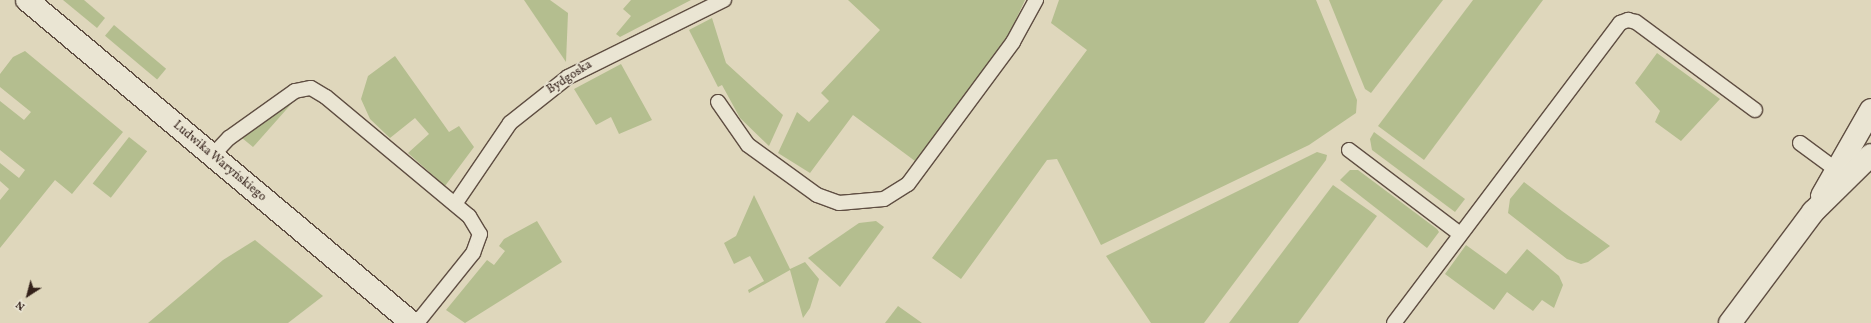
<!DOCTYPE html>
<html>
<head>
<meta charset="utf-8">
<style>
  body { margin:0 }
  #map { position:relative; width:1871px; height:323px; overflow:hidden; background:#dfd7bc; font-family:Vollkorn,serif }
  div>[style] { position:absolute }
  .green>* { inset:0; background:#b4be8f; transform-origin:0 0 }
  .roads { filter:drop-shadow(1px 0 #5f4e42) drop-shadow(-1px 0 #5f4e42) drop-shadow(0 1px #5f4e42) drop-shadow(0 -1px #5f4e42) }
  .lane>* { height:14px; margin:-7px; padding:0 7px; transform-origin:7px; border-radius:7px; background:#eae5d3 }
  .secondary>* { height:22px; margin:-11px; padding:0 11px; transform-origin:11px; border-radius:11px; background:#eae5d3 }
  span { translate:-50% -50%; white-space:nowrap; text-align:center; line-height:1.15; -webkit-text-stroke:3.5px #eae5d3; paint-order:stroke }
  .street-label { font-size:12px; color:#34211a }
  .north { position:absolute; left:8px; top:275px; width:40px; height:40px; -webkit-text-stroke:3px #eae5d3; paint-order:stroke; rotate:216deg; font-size:11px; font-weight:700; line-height:16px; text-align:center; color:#34211a }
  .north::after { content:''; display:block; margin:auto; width:14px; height:18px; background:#34211a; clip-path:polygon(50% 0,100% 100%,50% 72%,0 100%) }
</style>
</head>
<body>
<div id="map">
  <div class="green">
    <div style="clip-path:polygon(63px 0,84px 0,105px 18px,97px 28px)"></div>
    <div style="clip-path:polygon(524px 0,550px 0,568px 13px,566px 62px)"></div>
    <div style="clip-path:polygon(631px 0,691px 0,620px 37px,616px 34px,631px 16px,623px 9px)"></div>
    <div style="clip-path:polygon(848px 0,1025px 0,1011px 30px,989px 64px,915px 161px,853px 115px,810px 173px,778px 153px,797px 112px,809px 122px,829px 101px,821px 93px,880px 30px)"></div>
    <div style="clip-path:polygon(1059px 0,1316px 0,1357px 100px,1356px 113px,1309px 145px,1101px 245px,1057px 159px,1047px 160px,961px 279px,932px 258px,1087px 50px,1051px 23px)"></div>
    <div style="clip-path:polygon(1329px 0,1443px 0,1371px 93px,1365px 89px)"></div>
    <div style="clip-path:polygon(1473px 0,1543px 0,1424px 160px,1378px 126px)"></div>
    <div style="clip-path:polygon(712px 18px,726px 63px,783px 115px,769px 146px,740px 118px,722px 85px,718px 87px,689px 30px)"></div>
    <div style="left:114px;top:25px;width:68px;height:14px;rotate:40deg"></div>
    <div style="clip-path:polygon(25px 51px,123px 132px,72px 194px,55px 180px,0 248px,0 200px,9px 189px,0 181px,0 163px,19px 178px,25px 170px,0 150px,0 101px,24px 120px,31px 112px,0 87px,0 74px,13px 57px)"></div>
    <div style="clip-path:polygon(1657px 53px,1720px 99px,1681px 141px,1655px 122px,1660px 111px,1635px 83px)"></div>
    <div style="clip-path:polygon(395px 56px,449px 132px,459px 126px,474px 147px,445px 186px,408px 153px,429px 134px,415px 118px,390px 138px,370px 119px,361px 99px,368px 76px)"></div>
    <div style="clip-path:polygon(621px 64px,652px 120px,619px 134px,611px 117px,596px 125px,574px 89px)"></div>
    <div style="clip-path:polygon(293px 102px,253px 147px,242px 138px,244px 137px)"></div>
    <div style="clip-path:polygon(1374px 132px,1465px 199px,1455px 212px,1372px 150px,1370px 139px)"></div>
    <div style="left:129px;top:137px;width:23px;height:59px;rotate:38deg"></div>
    <div style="clip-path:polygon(1317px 152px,1327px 155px,1326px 160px,1204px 323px,1151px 323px,1106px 256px)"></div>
    <div style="clip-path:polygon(1350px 170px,1358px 170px,1437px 229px,1439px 232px,1427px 248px,1340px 180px)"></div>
    <div style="clip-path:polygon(1524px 182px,1562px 211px,1610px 246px,1588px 262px,1581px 264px,1567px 259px,1508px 213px,1510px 199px)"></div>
    <div style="clip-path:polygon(1333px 185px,1377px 216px,1298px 323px,1229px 323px)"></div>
    <div style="clip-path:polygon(754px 195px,790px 269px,805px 262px,819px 279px,810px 308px,803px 318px,790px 270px,749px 293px,748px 290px,764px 281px,750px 256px,734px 264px,724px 243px,736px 236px)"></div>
    <div style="clip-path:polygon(537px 221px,562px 262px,465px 323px,446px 310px,487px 260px,494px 265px,505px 251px,499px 246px,504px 239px)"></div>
    <div style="clip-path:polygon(876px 221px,884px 227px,840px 287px,808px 258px,859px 223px)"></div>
    <div style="clip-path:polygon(255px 240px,323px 296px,288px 323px,148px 323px,223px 260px)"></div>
    <div style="clip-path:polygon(1466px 245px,1506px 274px,1527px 249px,1559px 276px,1563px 285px,1554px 308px,1542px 300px,1533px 311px,1507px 292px,1494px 310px,1445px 274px)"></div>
    <div style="clip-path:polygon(898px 306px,922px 323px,885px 323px)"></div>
  </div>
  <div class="roads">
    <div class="lane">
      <div style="left:718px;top:102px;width:52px;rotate:55.1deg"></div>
      <div style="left:748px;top:145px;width:85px;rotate:35.9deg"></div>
      <div style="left:817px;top:195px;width:23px;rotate:20deg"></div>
      <div style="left:839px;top:203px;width:45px;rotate:-5.1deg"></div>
      <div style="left:884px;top:199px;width:28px;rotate:-32deg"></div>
      <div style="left:908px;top:184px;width:177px;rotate:-53.5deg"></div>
      <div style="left:1013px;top:42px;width:48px;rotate:-61.3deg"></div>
      <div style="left:1800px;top:143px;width:52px;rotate:36.4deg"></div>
      <div style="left:1349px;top:150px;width:139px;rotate:37.1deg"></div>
      <div style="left:212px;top:156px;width:25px;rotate:-47deg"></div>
      <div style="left:229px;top:138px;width:81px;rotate:-35.5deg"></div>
      <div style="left:295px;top:91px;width:16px;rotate:-11deg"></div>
      <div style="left:311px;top:88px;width:17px;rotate:31deg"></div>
      <div style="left:326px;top:97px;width:186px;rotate:39.8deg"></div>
      <div style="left:469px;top:216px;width:21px;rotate:59deg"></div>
      <div style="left:480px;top:234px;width:20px;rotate:110deg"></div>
      <div style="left:473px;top:253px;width:90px;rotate:128.7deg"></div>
      <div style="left:455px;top:204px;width:98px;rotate:-55.8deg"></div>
      <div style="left:510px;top:123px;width:74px;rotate:-38.4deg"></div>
      <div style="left:568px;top:77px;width:174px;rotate:-26.3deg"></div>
      <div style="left:1394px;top:323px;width:376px;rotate:-53deg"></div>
      <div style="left:1620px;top:23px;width:9px;rotate:-21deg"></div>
      <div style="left:1628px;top:20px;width:8px;rotate:14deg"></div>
      <div style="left:1636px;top:22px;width:148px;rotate:36.5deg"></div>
    </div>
    <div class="secondary">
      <div style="left:27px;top:0;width:503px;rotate:40deg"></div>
      <div style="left:1822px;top:196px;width:99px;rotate:-60.3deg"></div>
      <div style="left:1730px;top:323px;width:139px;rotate:-53.2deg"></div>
      <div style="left:1813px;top:212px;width:81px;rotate:-44.5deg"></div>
    </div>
  </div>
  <div class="street-label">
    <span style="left:570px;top:78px;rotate:-33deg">Bydgoska</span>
    <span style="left:219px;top:162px;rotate:40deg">Ludwika Waryńskiego</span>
  </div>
  <div class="north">N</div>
</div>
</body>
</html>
